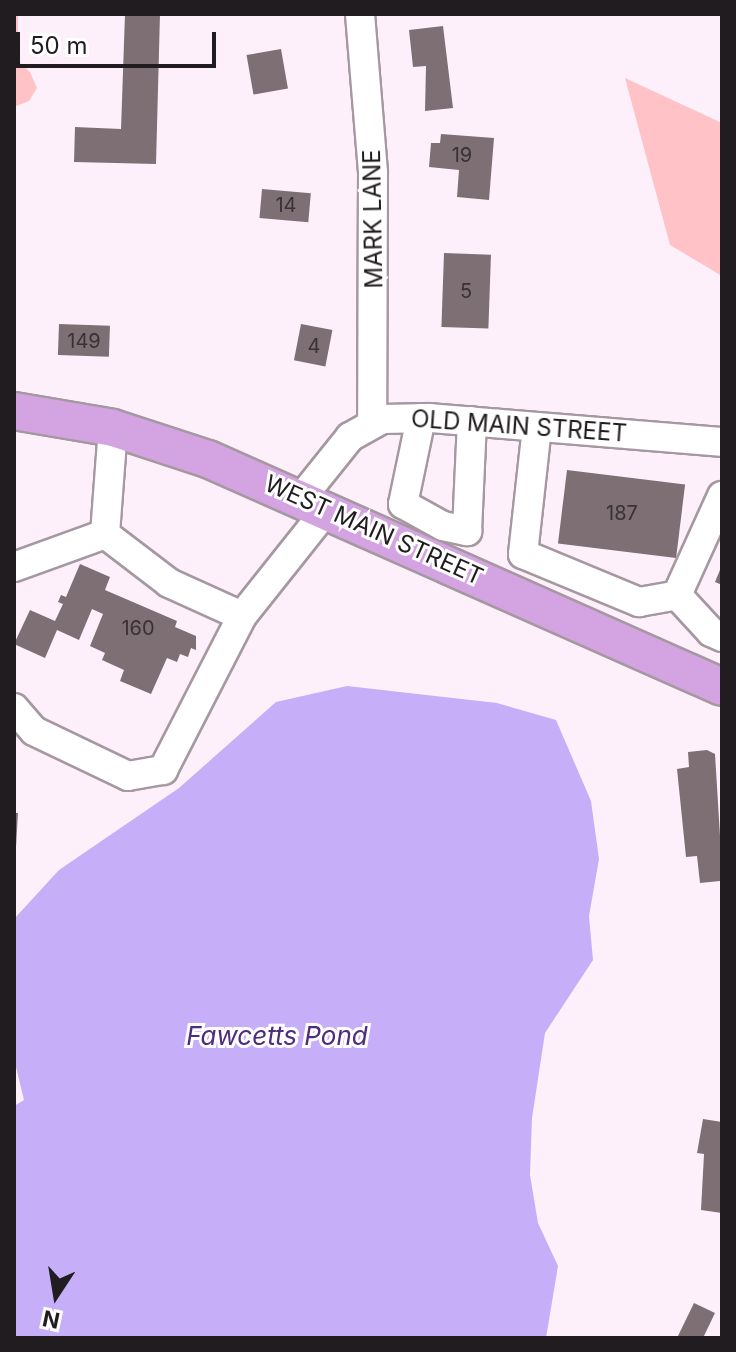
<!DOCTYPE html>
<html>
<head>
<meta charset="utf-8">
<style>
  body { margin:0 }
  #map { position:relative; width:736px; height:1352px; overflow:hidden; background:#fef0fa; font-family:Inter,sans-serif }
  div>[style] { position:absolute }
  .green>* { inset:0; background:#ffc3c7 }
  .water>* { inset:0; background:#c6aff8 }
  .building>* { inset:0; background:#7e6f74; transform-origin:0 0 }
  .roads { filter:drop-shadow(2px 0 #a598a1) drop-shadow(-2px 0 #a598a1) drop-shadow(0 2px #a598a1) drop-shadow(0 -2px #a598a1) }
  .minor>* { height:28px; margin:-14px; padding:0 14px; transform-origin:14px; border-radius:14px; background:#fff }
  .major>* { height:36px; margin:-18px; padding:0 18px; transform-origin:18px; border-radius:18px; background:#d4a4e2 }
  span { translate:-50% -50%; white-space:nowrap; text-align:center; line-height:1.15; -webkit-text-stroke:6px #fff; paint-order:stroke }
  .number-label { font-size:20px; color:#383135 }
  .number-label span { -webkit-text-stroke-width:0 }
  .street-label { font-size:24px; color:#211c20 }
  .water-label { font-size:26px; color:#4f2c80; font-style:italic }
  .frame { position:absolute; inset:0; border:16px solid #211c20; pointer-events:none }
  .north { position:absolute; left:16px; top:1256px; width:80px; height:80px; -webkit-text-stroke:6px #fff; paint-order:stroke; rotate:192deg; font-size:22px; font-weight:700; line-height:32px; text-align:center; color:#211c20 }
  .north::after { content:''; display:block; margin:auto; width:28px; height:36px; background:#211c20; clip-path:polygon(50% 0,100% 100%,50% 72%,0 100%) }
  .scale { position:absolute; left:16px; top:32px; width:200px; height:36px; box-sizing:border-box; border:4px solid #211c20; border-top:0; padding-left:10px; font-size:24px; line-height:28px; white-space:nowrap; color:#211c20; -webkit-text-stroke:6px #fff; paint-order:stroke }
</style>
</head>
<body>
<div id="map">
  <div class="green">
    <div style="clip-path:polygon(14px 14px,18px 14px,18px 61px,30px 72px,37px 88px,29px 101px,14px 107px)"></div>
    <div style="clip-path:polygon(625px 78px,722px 123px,722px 276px,670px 245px)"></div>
  </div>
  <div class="water">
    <div style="clip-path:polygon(347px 686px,497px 703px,556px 720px,591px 801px,599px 859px,589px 916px,593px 960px,545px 1033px,532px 1118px,530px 1175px,538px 1223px,558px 1266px,546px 1338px,14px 1338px,14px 1106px,24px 1100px,14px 1059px,14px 919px,59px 870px,179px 788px,276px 702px)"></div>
  </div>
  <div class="building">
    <div style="clip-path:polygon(125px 14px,160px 14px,156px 164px,74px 162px,75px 127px,121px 129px)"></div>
    <div style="clip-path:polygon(443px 26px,453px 108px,425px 111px,426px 66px,413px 67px,409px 30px)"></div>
    <div style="left:281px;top:49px;width:40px;height:35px;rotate:80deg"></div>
    <div style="clip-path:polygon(441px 134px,494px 138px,489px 200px,457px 197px,459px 170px,429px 167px,431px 143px,440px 143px)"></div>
    <div style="left:262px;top:189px;width:49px;height:29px;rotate:5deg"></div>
    <div style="left:444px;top:253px;width:47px;height:74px;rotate:2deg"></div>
    <div style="left:59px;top:324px;width:51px;height:31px;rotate:2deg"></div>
    <div style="left:301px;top:324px;width:32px;height:37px;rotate:11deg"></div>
    <div style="left:567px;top:470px;width:119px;height:74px;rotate:7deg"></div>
    <div style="clip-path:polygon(80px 564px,110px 577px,105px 590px,177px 621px,175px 627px,196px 636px,196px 650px,191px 648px,188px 657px,180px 654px,177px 662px,167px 658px,151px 694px,120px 681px,124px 670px,102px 660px,105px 653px,90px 646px,103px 614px,92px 609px,79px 640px,57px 630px,45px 658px,14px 644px,30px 610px,55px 621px,63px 604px,58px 602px,61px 595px,66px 597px)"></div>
    <div style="clip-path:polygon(722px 565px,722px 585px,715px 582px)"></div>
    <div style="clip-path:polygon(707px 750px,715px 754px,722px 868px,720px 881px,700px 883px,697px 856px,686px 857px,677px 769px,689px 767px,688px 752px)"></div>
    <div style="clip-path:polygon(14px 813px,18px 813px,16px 847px,14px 847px)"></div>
    <div style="clip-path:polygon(703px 1119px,722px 1122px,722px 1213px,701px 1210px,704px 1154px,697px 1153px)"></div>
    <div style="clip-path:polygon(694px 1303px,715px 1313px,703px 1338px,677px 1338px)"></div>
  </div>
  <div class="roads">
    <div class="minor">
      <div style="left:360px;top:14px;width:160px;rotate:85.3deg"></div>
      <div style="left:373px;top:173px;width:250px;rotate:90.2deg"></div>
      <div style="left:421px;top:418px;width:88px;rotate:101.8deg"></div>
      <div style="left:403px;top:504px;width:46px;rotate:28.8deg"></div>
      <div style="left:443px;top:526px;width:25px;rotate:12deg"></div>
      <div style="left:467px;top:531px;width:110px;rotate:-87.4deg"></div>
      <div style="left:537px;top:427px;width:128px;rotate:96.3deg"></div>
      <div style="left:523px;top:554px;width:126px;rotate:22.5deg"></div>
      <div style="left:639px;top:602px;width:39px;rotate:-10deg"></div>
      <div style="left:677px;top:595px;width:50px;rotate:47.4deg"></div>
      <div style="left:711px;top:632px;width:12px;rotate:24deg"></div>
      <div style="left:302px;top:497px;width:77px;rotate:-51.3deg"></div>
      <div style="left:350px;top:437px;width:38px;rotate:-29deg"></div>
      <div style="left:383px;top:419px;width:47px;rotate:-1.2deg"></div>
      <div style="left:430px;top:418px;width:293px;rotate:4.7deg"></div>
      <div style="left:105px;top:534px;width:81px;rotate:37.4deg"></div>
      <div style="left:169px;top:583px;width:80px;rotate:24.3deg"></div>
      <div style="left:14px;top:567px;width:97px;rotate:-19.9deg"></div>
      <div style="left:105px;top:534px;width:106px;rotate:-85.7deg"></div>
      <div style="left:677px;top:595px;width:109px;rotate:-65.6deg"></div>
      <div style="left:14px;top:708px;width:30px;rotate:49deg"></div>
      <div style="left:34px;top:731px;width:104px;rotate:25.6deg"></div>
      <div style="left:128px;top:776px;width:36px;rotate:-10deg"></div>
      <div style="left:163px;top:770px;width:173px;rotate:-62.8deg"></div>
      <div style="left:242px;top:616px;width:138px;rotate:-51.5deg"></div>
    </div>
    <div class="major">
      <div style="left:14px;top:411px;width:100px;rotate:9.7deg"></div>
      <div style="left:113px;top:428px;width:100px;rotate:18.1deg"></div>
      <div style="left:208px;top:459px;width:562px;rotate:23.92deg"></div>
    </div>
  </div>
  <div class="number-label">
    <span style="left:462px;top:155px">19</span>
    <span style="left:286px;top:205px">14</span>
    <span style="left:466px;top:291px">5</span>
    <span style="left:84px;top:341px">149</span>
    <span style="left:314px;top:346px">4</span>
    <span style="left:622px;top:513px">187</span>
    <span style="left:138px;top:628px">160</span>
  </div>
  <div class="street-label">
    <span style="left:373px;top:219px;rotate:-91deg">MARK LANE</span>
    <span style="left:519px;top:426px;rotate:4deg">OLD MAIN STREET</span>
    <span style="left:374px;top:530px;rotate:24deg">WEST MAIN STREET</span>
  </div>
  <div class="water-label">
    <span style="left:277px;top:1036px">Fawcetts Pond</span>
  </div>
  <div class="frame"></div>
  <div class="north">N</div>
  <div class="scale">50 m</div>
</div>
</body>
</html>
